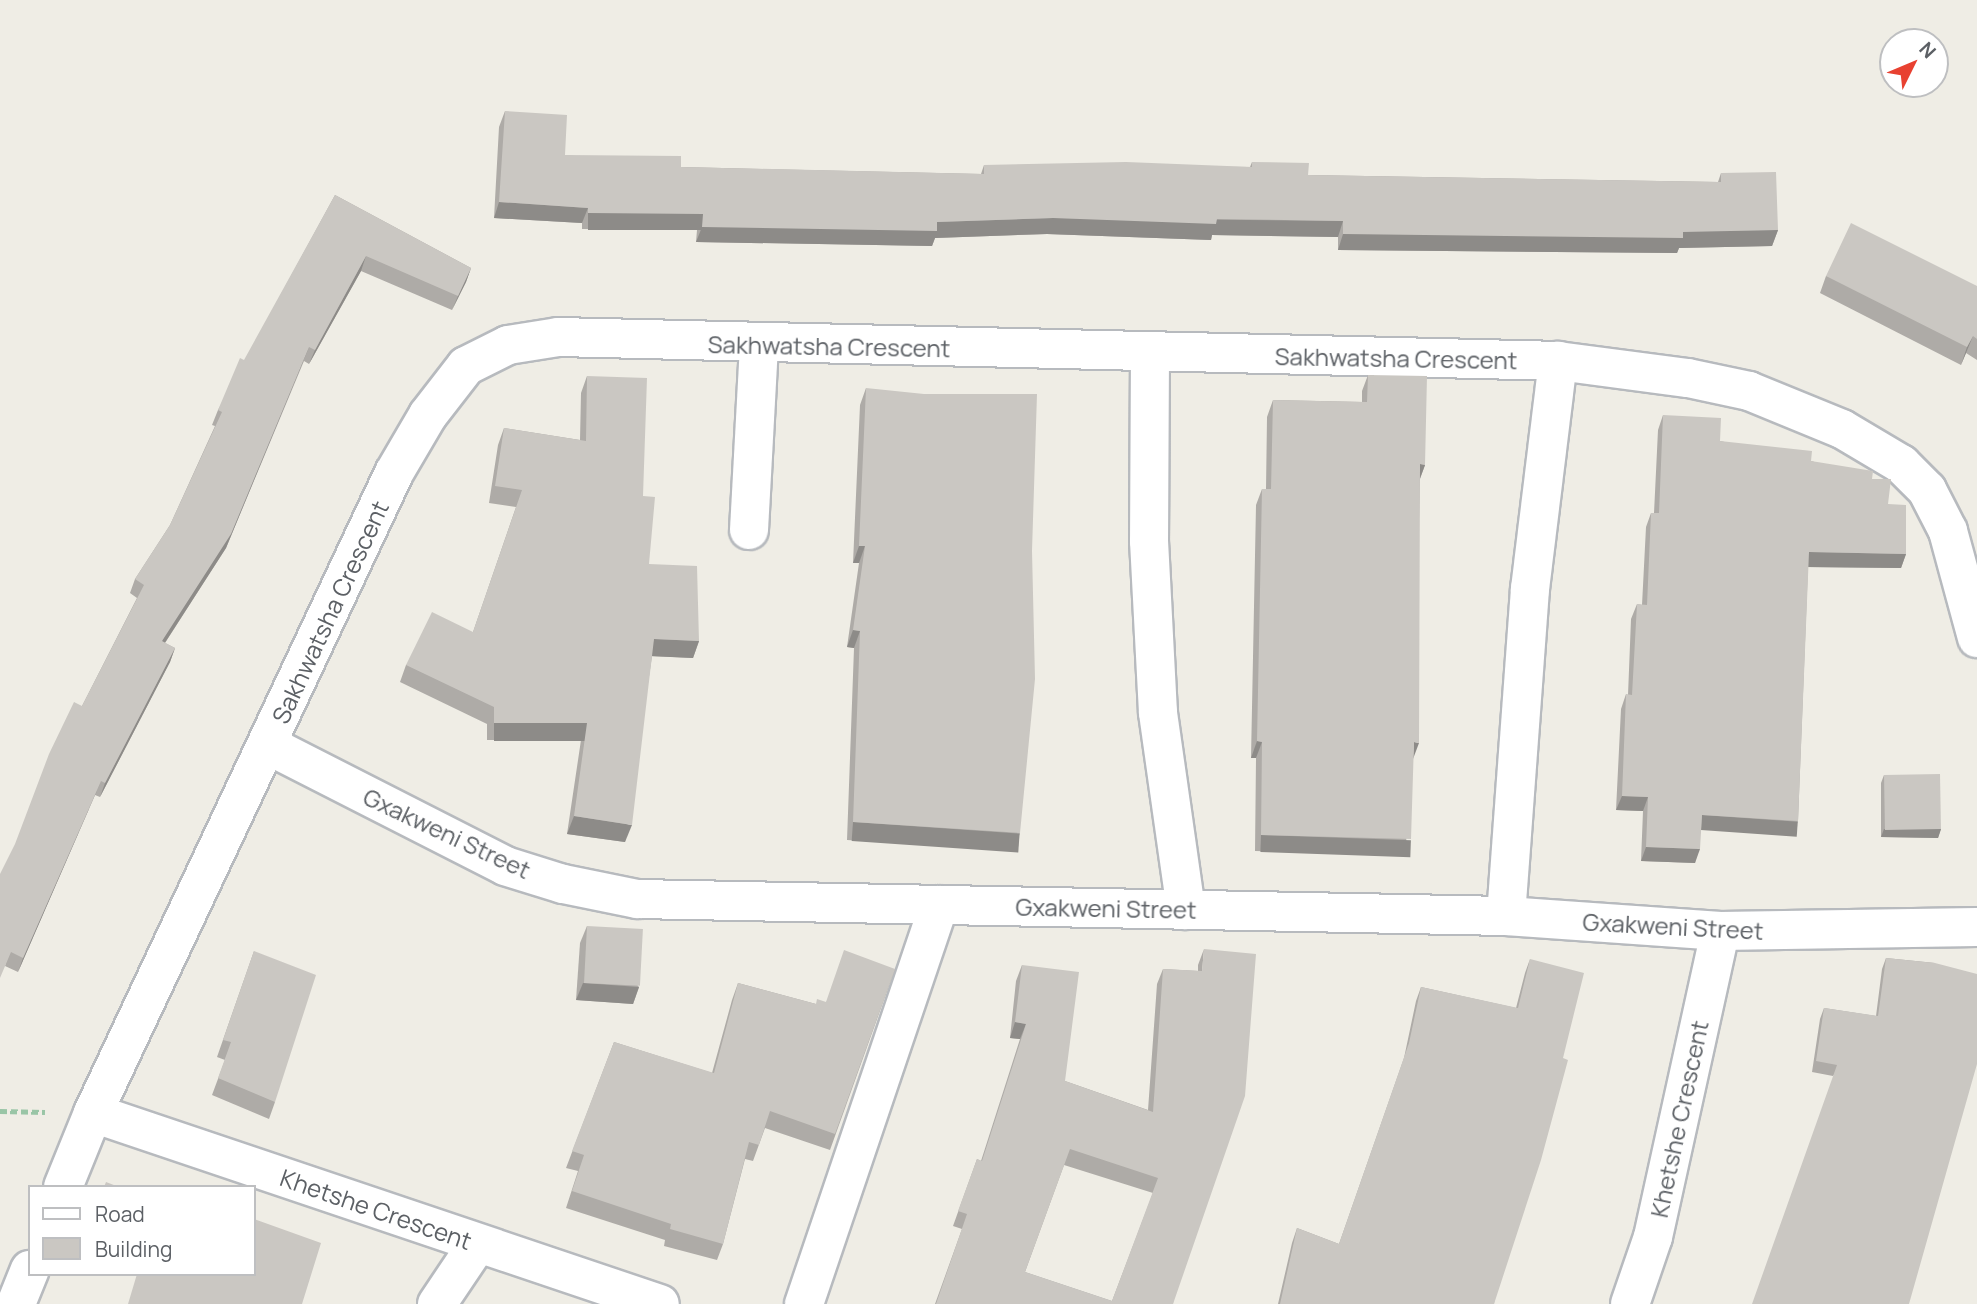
<!DOCTYPE html>
<html>
<head>
<meta charset="utf-8">
<style>
  body { margin:0 }
  #map { position:relative; width:1977px; height:1304px; overflow:hidden; background:#efede5; font-family:Manrope,sans-serif }
  div>[style] { position:absolute }
  .path>* { height:4.5px; margin-top:-2.25px; transform-origin:0; background:repeating-linear-gradient(90deg,#99c5a6 0 7px,transparent 0 10.5px) }
  .roads { filter:drop-shadow(2px 0 #b7babe) drop-shadow(-2px 0 #b7babe) drop-shadow(0 2px #b7babe) drop-shadow(0 -2px #b7babe) }
  .minor>* { height:38px; margin:-19px; padding:0 19px; transform-origin:19px; border-radius:19px; background:#fff }
  .wall>* { inset:0; background:#aeaba7 }
  .shaded-wall>* { inset:0; background:#8d8b88; transform-origin:0 0 }
  .building>* { inset:0; background:#cac7c2; transform-origin:0 0 }
  span { translate:-50% -50%; white-space:nowrap; text-align:center; line-height:1.15; -webkit-text-stroke:5px #fff; paint-order:stroke }
  .street-label { font-size:24px; color:#5c6065 }
  .legend { position:absolute; left:28px; top:1185px; width:228px; height:91px; box-sizing:border-box; background:#fff; border:2px solid #bebfc1; margin:0; padding:9px 12px; list-style:none; font-size:21px; color:#5c6065 }
  .legend li { display:flex; align-items:center; gap:14px; height:35px }
  .legend b { width:35px; border:2px solid #bebfc1 }
  .north { position:absolute; left:1879px; top:28px; width:70px; height:70px; box-sizing:border-box; background:#fff; border:2px solid #bebfc1; border-radius:50%; rotate:47deg; font-size:19px; font-weight:700; line-height:28px; text-align:center; color:#5c6065 }
  .north::after { content:''; display:block; margin:auto; width:24px; height:32px; background:#e84131; clip-path:polygon(50% 0,100% 100%,50% 72%,0 100%) }
</style>
</head>
<body>
<div id="map">
  <div class="path">
    <div style="left:0;top:1111px;width:45px;rotate:1.3deg"></div>
  </div>
  <div class="roads">
    <div class="minor">
      <div style="left:1150px;top:353px;width:188px;rotate:90.3deg"></div>
      <div style="left:1149px;top:541px;width:172px;rotate:87deg"></div>
      <div style="left:1158px;top:713px;width:199px;rotate:81.9deg"></div>
      <div style="left:749px;top:530px;width:184px;rotate:-86.9deg"></div>
      <div style="left:268px;top:745px;width:266px;rotate:27deg"></div>
      <div style="left:505px;top:866px;width:61px;rotate:17.2deg"></div>
      <div style="left:563px;top:884px;width:76px;rotate:11.5deg"></div>
      <div style="left:637px;top:899px;width:869px;rotate:1.12deg"></div>
      <div style="left:1506px;top:916px;width:215px;rotate:4deg"></div>
      <div style="left:1720px;top:931px;width:257px;rotate:-0.9deg"></div>
      <div style="left:1506px;top:916px;width:328px;rotate:-85.8deg"></div>
      <div style="left:1530px;top:589px;width:230px;rotate:-83deg"></div>
      <div style="left:93px;top:1113px;width:598px;rotate:18.62deg"></div>
      <div style="left:63px;top:1187px;width:80px;rotate:-67.9deg"></div>
      <div style="left:93px;top:1113px;width:707px;rotate:-64.81deg"></div>
      <div style="left:394px;top:473px;width:67px;rotate:-59.6deg"></div>
      <div style="left:428px;top:415px;width:62px;rotate:-52.2deg"></div>
      <div style="left:466px;top:366px;width:47px;rotate:-26.6deg"></div>
      <div style="left:508px;top:345px;width:51px;rotate:-9.1deg"></div>
      <div style="left:558px;top:337px;width:1000px;rotate:1.37deg"></div>
      <div style="left:1558px;top:361px;width:131px;rotate:7.5deg"></div>
      <div style="left:1688px;top:378px;width:62px;rotate:12deg"></div>
      <div style="left:1749px;top:391px;width:100px;rotate:22.2deg"></div>
      <div style="left:1842px;top:429px;width:69px;rotate:30.7deg"></div>
      <div style="left:1901px;top:464px;width:37px;rotate:45deg"></div>
      <div style="left:1927px;top:490px;width:46px;rotate:62.9deg"></div>
      <div style="left:1948px;top:531px;width:111px;rotate:74.8deg"></div>
      <div style="left:16px;top:1304px;width:37px;rotate:-68deg"></div>
      <div style="left:437px;top:1304px;width:73px;rotate:-56.1deg"></div>
      <div style="left:804px;top:1304px;width:421px;rotate:-71.3deg"></div>
      <div style="left:1630px;top:1304px;width:71px;rotate:-71.1deg"></div>
      <div style="left:1653px;top:1237px;width:313px;rotate:-77.6deg"></div>
    </div>
  </div>
  <div class="wall">
    <div style="clip-path:polygon(505px 111px,565px 155px,681px 167px,981px 174px,984px 165px,1250px 167px,1252px 162px,1308px 175px,1718px 182px,1721px 173px,1778px 230px,1772px 246px,1679px 248px,1677px 253px,1338px 250px,1338px 237px,1212px 235px,1211px 240px,1047px 234px,935px 238px,932px 246px,696px 242px,697px 230px,582px 229px,582px 223px,494px 218px,499px 127px)"></div>
    <div style="clip-path:polygon(335px 195px,471px 268px,466px 282px,452px 310px,361px 271px,309px 364px,304px 361px,226px 548px,165px 643px,175px 648px,170px 662px,100px 797px,95px 795px,18px 972px,5px 966px,82px 706px,137px 598px,130px 593px,135px 579px,170px 525px,215px 426px,212px 425px,218px 410px)"></div>
    <div style="clip-path:polygon(1826px 276px,1977px 286px,1977px 360px,1966px 353px,1961px 365px,1820px 293px)"></div>
    <div style="clip-path:polygon(1368px 375px,1425px 465px,1420px 479px,1413px 759px,1405px 855px,1255px 851px,1256px 758px,1251px 758px,1256px 505px,1262px 489px,1266px 489px,1267px 417px,1273px 400px,1362px 402px,1362px 391px)"></div>
    <div style="clip-path:polygon(587px 376px,643px 496px,649px 564px,699px 641px,693px 658px,652px 656px,625px 842px,567px 834px,581px 740px,487px 740px,487px 724px,400px 682px,406px 665px,473px 632px,516px 507px,489px 503px,498px 445px,504px 428px,580px 440px,581px 393px)"></div>
    <div style="clip-path:polygon(866px 388px,1020px 833px,1014px 850px,847px 840px,854px 648px,847px 647px,859px 563px,853px 563px,860px 405px)"></div>
    <div style="clip-path:polygon(1663px 415px,1720px 441px,1811px 461px,1872px 479px,1888px 504px,1906px 554px,1901px 568px,1808px 567px,1798px 821px,1792px 835px,1701px 829px,1695px 863px,1641px 861px,1643px 811px,1616px 810px,1621px 709px,1626px 694px,1628px 695px,1631px 619px,1637px 604px,1642px 605px,1646px 527px,1651px 513px,1654px 513px,1658px 430px)"></div>
    <div style="clip-path:polygon(1884px 775px,1941px 829px,1938px 838px,1881px 837px,1881px 783px)"></div>
    <div style="clip-path:polygon(587px 926px,639px 987px,633px 1004px,576px 1000px,580px 943px)"></div>
    <div style="clip-path:polygon(evenodd,1204px 949px,1173px 1304px,935px 1304px,962px 1229px,953px 1226px,977px 1159px,981px 1161px,1020px 1039px,1010px 1038px,1016px 981px,1022px 965px,1065px 1081px,1148px 1110px,1157px 984px,1163px 969px,1198px 971px,1198px 965px,1204px 949px,1064px 1165px,1153px 1193px,1112px 1301px,1025px 1272px,1064px 1165px)"></div>
    <div style="clip-path:polygon(254px 951px,275px 1102px,269px 1119px,212px 1095px,225px 1060px,217px 1057px)"></div>
    <div style="clip-path:polygon(1886px 958px,1935px 963px,1833px 1076px,1812px 1072px,1820px 1019px,1824px 1008px,1876px 1016px,1882px 969px)"></div>
    <div style="clip-path:polygon(1530px 959px,1494px 1304px,1278px 1304px,1292px 1243px,1297px 1228px,1339px 1244px,1404px 1058px,1416px 1001px,1421px 987px,1516px 1008px,1525px 973px)"></div>
    <div style="clip-path:polygon(895px 969px,830px 1150px,765px 1128px,753px 1161px,745px 1159px,723px 1244px,717px 1260px,664px 1246px,665px 1240px,566px 1208px,578px 1171px,566px 1168px,614px 1042px,712px 1073px,732px 1000px,738px 983px,816px 1004px,826px 1002px)"></div>
  </div>
  <div class="shaded-wall">
    <div style="clip-path:polygon(499px 202px,588px 208px,582px 223px,494px 218px)"></div>
    <div style="left:588px;top:213px;width:115px;height:17px"></div>
    <div style="clip-path:polygon(1053px 218px,1343px 221px,1338px 237px,1212px 235px,1211px 240px,1047px 234px,935px 238px,932px 246px,696px 242px,702px 227px,937px 222px)"></div>
    <div style="clip-path:polygon(1778px 230px,1772px 246px,1679px 248px,1677px 253px,1338px 250px,1343px 234px)"></div>
    <div style="clip-path:polygon(366px 256px,361px 271px,309px 364px,315px 350px)"></div>
    <div style="clip-path:polygon(471px 268px,466px 282px,452px 310px,458px 296px)"></div>
    <div style="clip-path:polygon(1973px 336px,1966px 353px,1961px 365px,1967px 347px)"></div>
    <div style="clip-path:polygon(309px 347px,226px 548px,157px 655px,162px 641px)"></div>
    <div style="clip-path:polygon(1420px 464px,1425px 465px,1419px 481px)"></div>
    <div style="clip-path:polygon(859px 546px,865px 546px,859px 563px,853px 563px)"></div>
    <div style="clip-path:polygon(1809px 552px,1906px 554px,1901px 568px,1804px 567px)"></div>
    <div style="clip-path:polygon(853px 630px,860px 631px,854px 648px,847px 647px)"></div>
    <div style="clip-path:polygon(654px 639px,699px 641px,693px 658px,648px 656px)"></div>
    <div style="clip-path:polygon(175px 648px,170px 662px,100px 797px,105px 783px)"></div>
    <div style="left:494px;top:723px;width:93px;height:18px"></div>
    <div style="clip-path:polygon(1257px 741px,1262px 742px,1256px 758px,1251px 758px)"></div>
    <div style="clip-path:polygon(1414px 742px,1419px 743px,1413px 759px)"></div>
    <div style="clip-path:polygon(101px 781px,95px 795px,18px 972px,23px 958px)"></div>
    <div style="clip-path:polygon(1622px 796px,1648px 797px,1643px 811px,1616px 810px)"></div>
    <div style="left:1702px;top:815px;width:96px;height:15px;rotate:4deg"></div>
    <div style="clip-path:polygon(574px 816px,632px 825px,625px 842px,567px 834px)"></div>
    <div style="left:853px;top:822px;width:167px;height:19px;rotate:4deg"></div>
    <div style="clip-path:polygon(1884px 829px,1941px 829px,1938px 838px,1881px 837px)"></div>
    <div style="left:1261px;top:835px;width:150px;height:17px;rotate:2deg"></div>
    <div style="clip-path:polygon(1646px 847px,1700px 849px,1695px 863px,1641px 861px)"></div>
    <div style="clip-path:polygon(583px 983px,639px 987px,633px 1004px,576px 1000px)"></div>
    <div style="clip-path:polygon(1015px 1022px,1026px 1024px,1020px 1039px,1010px 1038px)"></div>
  </div>
  <div class="building">
    <div style="clip-path:polygon(505px 111px,567px 115px,565px 155px,681px 156px,681px 167px,984px 174px,984px 165px,1126px 162px,1252px 167px,1252px 162px,1309px 163px,1308px 175px,1721px 182px,1721px 173px,1776px 172px,1778px 230px,1683px 232px,1683px 238px,1343px 234px,1343px 221px,1217px 219px,1216px 224px,1053px 218px,937px 222px,937px 231px,702px 227px,703px 214px,588px 213px,588px 208px,499px 202px)"></div>
    <div style="clip-path:polygon(335px 195px,471px 268px,458px 296px,366px 256px,315px 350px,309px 347px,231px 534px,162px 641px,175px 648px,105px 783px,101px 781px,23px 958px,11px 952px,0 978px,0 874px,15px 844px,49px 754px,74px 702px,82px 706px,144px 585px,135px 579px,170px 525px,222px 412px,218px 410px,240px 358px,244px 360px)"></div>
    <div style="clip-path:polygon(1851px 223px,1977px 286px,1977px 339px,1973px 336px,1967px 347px,1826px 276px)"></div>
    <div style="clip-path:polygon(1368px 375px,1427px 376px,1425px 465px,1420px 464px,1419px 743px,1414px 742px,1411px 839px,1261px 835px,1262px 742px,1257px 741px,1262px 489px,1271px 489px,1273px 400px,1367px 402px)"></div>
    <div style="clip-path:polygon(587px 376px,647px 378px,643px 496px,655px 497px,649px 564px,697px 566px,699px 641px,654px 639px,632px 825px,574px 816px,587px 723px,494px 723px,494px 707px,406px 665px,432px 612px,473px 632px,522px 490px,495px 486px,504px 428px,586px 441px)"></div>
    <div style="clip-path:polygon(866px 388px,924px 394px,1037px 394px,1032px 551px,1035px 679px,1020px 833px,853px 822px,860px 631px,853px 630px,865px 546px,859px 546px)"></div>
    <div style="clip-path:polygon(1663px 415px,1721px 418px,1720px 441px,1812px 451px,1811px 461px,1873px 471px,1872px 479px,1891px 479px,1888px 504px,1906px 505px,1906px 554px,1809px 552px,1798px 821px,1702px 815px,1700px 849px,1646px 847px,1648px 797px,1622px 796px,1626px 694px,1632px 695px,1637px 604px,1647px 605px,1651px 513px,1659px 513px)"></div>
    <div style="left:1940px;top:774px;width:55px;height:56px;rotate:89deg"></div>
    <div style="left:587px;top:926px;width:56px;height:57px;rotate:3deg"></div>
    <div style="clip-path:polygon(evenodd,1204px 949px,1256px 954px,1245px 1096px,1173px 1304px,936px 1304px,967px 1214px,958px 1211px,977px 1159px,982px 1161px,1026px 1024px,1015px 1022px,1022px 965px,1079px 972px,1065px 1081px,1153px 1112px,1163px 969px,1202px 971px,1204px 949px,1070px 1149px,1158px 1178px,1112px 1301px,1025px 1272px,1070px 1149px)"></div>
    <div style="clip-path:polygon(844px 950px,895px 969px,835px 1134px,770px 1111px,759px 1145px,749px 1142px,723px 1244px,670px 1229px,671px 1224px,572px 1191px,584px 1155px,572px 1151px,614px 1042px,714px 1073px,738px 983px,816px 1004px,817px 999px,826px 1002px)"></div>
    <div style="clip-path:polygon(254px 951px,316px 975px,275px 1102px,218px 1078px,231px 1042px,223px 1040px)"></div>
    <div style="clip-path:polygon(1886px 958px,1935px 963px,1977px 974px,1977px 1064px,1909px 1304px,1752px 1304px,1837px 1065px,1816px 1061px,1824px 1008px,1878px 1016px)"></div>
    <div style="clip-path:polygon(1530px 959px,1584px 973px,1563px 1058px,1568px 1060px,1541px 1160px,1494px 1304px,1280px 1304px,1297px 1228px,1339px 1244px,1409px 1043px,1421px 987px,1518px 1008px)"></div>
    <div style="clip-path:polygon(106px 1182px,119px 1187px,104px 1187px)"></div>
    <div style="clip-path:polygon(254px 1219px,321px 1243px,302px 1304px,128px 1304px,137px 1274px,254px 1274px)"></div>
  </div>
  <div class="street-label">
    <span style="left:829px;top:346px;rotate:1deg">Sakhwatsha Crescent</span>
    <span style="left:1396px;top:358px;rotate:1deg">Sakhwatsha Crescent</span>
    <span style="left:330px;top:612px;rotate:-65deg">Sakhwatsha Crescent</span>
    <span style="left:447px;top:833px;rotate:25deg">Gxakweni Street</span>
    <span style="left:1106px;top:908px;rotate:1deg">Gxakweni Street</span>
    <span style="left:1673px;top:926px;rotate:3deg">Gxakweni Street</span>
    <span style="left:1679px;top:1119px;rotate:-78deg">Khetshe Crescent</span>
    <span style="left:376px;top:1209px;rotate:19deg">Khetshe Crescent</span>
  </div>
  <ul class="legend">
  <li><b style="height:9px;background:#fff"></b>Road</li>
  <li><b style="height:19px;background:#cac7c2"></b>Building</li>
  </ul>
  <div class="north">N</div>
</div>
</body>
</html>
